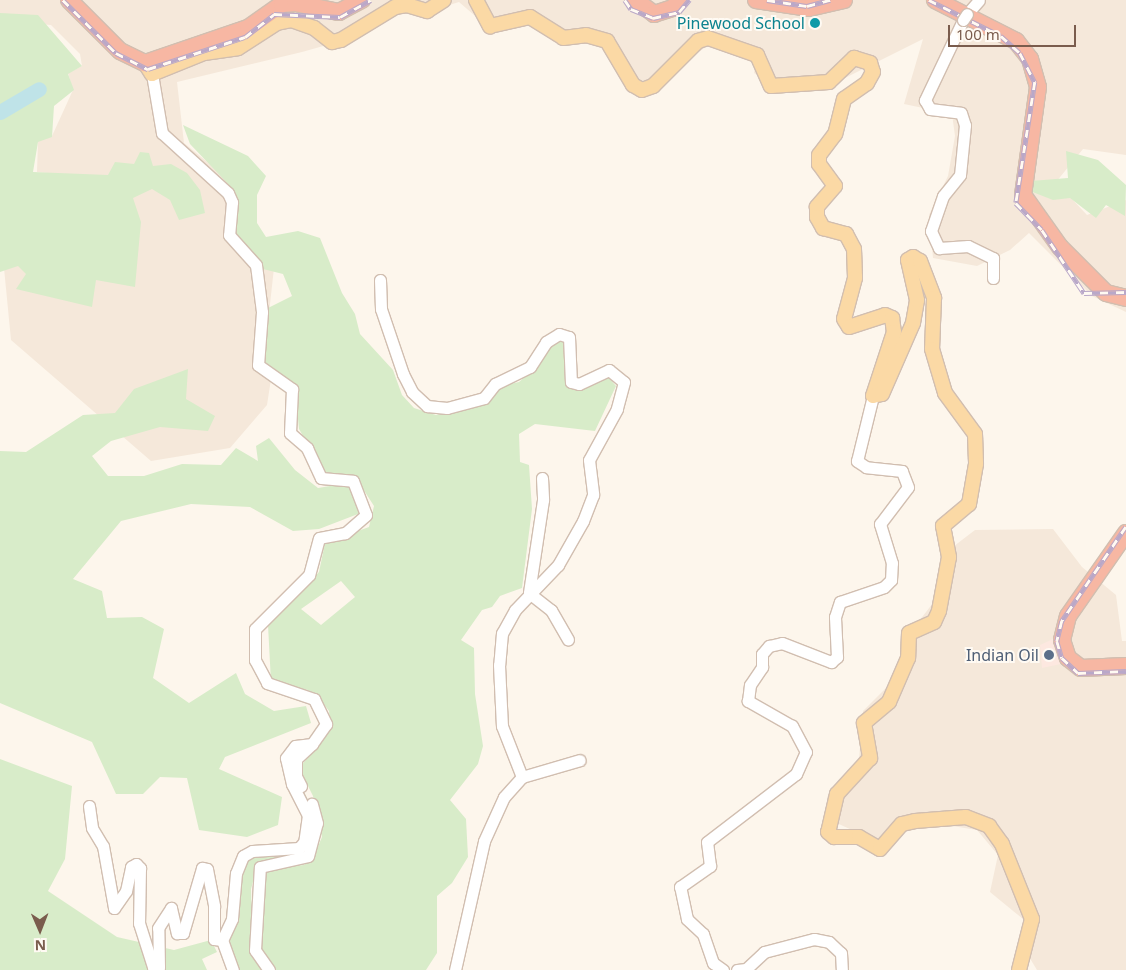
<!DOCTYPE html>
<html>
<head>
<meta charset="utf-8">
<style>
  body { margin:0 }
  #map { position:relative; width:1126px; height:970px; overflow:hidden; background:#fdf6ec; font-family:"Noto Sans",sans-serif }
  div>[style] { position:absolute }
  .residential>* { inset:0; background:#f5e8da }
  .commercial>* { inset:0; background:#fde8e0 }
  .green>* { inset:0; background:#d8ecc9 }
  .river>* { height:15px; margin:-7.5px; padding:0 7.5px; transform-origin:7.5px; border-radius:7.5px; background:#bfe3e8 }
  .roads { filter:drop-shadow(1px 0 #d1beb0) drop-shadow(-1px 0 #d1beb0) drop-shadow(0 1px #d1beb0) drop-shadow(0 -1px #d1beb0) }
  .minor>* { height:11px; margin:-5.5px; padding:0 5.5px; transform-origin:5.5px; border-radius:5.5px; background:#fff }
  .major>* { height:14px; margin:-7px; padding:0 7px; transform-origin:7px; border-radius:7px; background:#fbd9a5 }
  .highway>* { height:16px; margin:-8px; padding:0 8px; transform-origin:8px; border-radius:8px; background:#f7b7a3 }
  .rail>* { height:4.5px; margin-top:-2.25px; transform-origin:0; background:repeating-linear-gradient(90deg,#fffaf3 0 8px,#b9a8c9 0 16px); box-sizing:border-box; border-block:1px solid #b9a8c9 }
  .bridges { filter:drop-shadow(1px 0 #d1beb0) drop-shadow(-1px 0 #d1beb0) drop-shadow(0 1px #d1beb0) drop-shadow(0 -1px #d1beb0) }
  .minor-bridge>* { height:11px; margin:-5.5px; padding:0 5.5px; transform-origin:5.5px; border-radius:5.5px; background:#fff }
  .dots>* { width:14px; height:14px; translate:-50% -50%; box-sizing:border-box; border:2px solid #fffaf3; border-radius:50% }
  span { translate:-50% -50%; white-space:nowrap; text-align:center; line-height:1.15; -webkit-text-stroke:4px #fffaf3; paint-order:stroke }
  .culture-label { font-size:16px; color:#0d838f }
  .right { translate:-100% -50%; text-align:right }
  .service-label { font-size:16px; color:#4e5e75 }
  .north { position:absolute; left:15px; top:905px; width:50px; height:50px; -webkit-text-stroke:4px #fffaf3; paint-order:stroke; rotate:179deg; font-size:14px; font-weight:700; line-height:20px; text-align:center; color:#7a5c4d }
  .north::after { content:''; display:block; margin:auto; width:18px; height:22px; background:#7a5c4d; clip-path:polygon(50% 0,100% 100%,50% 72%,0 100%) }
  .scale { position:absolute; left:948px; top:25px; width:128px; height:22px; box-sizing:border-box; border:2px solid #7a5c4d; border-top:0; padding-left:6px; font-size:15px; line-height:18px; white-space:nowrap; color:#7a5c4d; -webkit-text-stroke:4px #fffaf3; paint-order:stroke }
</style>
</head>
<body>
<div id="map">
  <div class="residential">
    <div style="clip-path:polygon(0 0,1126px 0,1126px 155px,1083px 149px,1056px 182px,1087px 215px,1126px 200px,1126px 312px,1092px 296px,1029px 233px,1010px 250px,977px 266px,933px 258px,929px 215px,948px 176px,955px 136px,952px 114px,904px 104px,923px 39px,835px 83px,782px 91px,754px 73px,757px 57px,712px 43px,656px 80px,630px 81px,613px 52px,587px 41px,554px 42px,529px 21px,489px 28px,459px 2px,427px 12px,398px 13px,341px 41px,302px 52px,177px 82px,184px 143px,228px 179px,275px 259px,266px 340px,273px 366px,267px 405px,230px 448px,151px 461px,11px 340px,4px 268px,124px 180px,37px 172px,38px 141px,52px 136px,73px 90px,68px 73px,82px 66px,80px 54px,51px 25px,0 21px)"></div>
    <div style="clip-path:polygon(1053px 529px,1082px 567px,1116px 595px,1122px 641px,1126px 641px,1126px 970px,1037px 970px,1020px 942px,1029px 924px,990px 892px,998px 855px,977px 830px,915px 820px,892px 840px,874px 840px,830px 820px,827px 797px,859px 759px,863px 711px,889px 685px,919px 621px,933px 603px,945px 553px,975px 530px)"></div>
  </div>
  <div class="commercial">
    <div style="clip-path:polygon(1053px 639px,1061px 664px,1042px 668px,1040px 645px)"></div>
  </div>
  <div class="green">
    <div style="clip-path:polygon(0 13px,38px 15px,82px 66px,68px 74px,74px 90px,54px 106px,52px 137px,38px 142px,33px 172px,108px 175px,115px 162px,134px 164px,140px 152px,149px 153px,153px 166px,171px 164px,187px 173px,200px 190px,205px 213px,179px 220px,170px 200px,152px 189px,133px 198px,141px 222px,135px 287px,96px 280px,92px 307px,16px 289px,26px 274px,18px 266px,0 272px,0 117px,43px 86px,37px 85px,0 108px)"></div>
    <div style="clip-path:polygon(evenodd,183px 125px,248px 156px,266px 176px,257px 195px,257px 223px,266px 237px,298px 231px,320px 238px,342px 293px,355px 314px,360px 334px,393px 370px,402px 395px,414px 408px,436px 415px,486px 403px,498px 387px,519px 382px,535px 368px,547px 345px,559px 337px,567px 341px,565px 381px,571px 386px,609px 378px,616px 386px,595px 431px,535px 424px,519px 434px,520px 462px,529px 465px,532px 509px,522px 588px,500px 596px,492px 607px,482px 610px,461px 640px,474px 648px,475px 694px,483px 746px,478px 764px,450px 800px,466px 819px,468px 857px,452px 883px,437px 896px,437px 953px,426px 970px,274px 970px,260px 948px,264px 869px,304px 865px,313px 858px,322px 837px,313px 796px,299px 768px,325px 738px,330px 724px,329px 711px,320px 699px,308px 690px,271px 682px,268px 625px,319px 572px,325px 543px,369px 527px,374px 506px,356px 478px,343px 474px,329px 477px,323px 470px,299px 429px,295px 389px,262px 362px,259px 348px,268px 308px,292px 296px,283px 274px,263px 269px,235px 237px,232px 188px,190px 144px,183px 125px,341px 581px,355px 597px,321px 625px,301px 609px,341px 581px)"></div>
    <div style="clip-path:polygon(1066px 151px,1098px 160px,1126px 185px,1125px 216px,1106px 205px,1096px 218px,1070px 198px,1053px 200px,1030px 191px,1031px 181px,1068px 178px)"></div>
    <div style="clip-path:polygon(188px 369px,186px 399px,215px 416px,208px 431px,160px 427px,111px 441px,92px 456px,108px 476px,144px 476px,182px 464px,221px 465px,236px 448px,258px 461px,256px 446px,269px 438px,295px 470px,318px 488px,348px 483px,360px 501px,358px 514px,319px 529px,293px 531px,250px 507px,191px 504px,121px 521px,73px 579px,102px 591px,107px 618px,142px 617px,164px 629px,153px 678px,189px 703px,236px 673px,245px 694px,274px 711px,306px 706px,311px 723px,225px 757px,219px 769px,282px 797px,278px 825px,247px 837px,199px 830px,187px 778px,160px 777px,143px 794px,116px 794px,92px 742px,0 703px,0 451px,26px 452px,83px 415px,115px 413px,134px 389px)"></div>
    <div style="clip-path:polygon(298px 749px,294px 772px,312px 808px,311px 845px,305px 854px,258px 864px,251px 889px,253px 950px,263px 970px,236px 970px,226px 943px,235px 923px,233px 892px,243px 863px,254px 854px,299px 850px,307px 839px,309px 813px,289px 769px,292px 751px)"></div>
    <div style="clip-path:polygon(0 759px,72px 786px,65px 859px,48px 891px,117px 937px,174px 950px,211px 940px,217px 952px,202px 959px,207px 970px,0 970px)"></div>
  </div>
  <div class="river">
    <div style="left:0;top:112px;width:45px;rotate:-30.5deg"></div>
  </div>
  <div class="roads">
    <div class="minor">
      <div style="left:967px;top:14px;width:18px;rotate:-49deg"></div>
      <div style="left:963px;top:20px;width:89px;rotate:115.4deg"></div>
      <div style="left:925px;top:100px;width:10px;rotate:61deg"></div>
      <div style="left:930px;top:109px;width:31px;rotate:7deg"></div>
      <div style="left:961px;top:113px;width:13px;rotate:72deg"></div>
      <div style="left:965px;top:125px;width:50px;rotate:95.7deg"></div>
      <div style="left:960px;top:175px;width:27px;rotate:129deg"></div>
      <div style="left:943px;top:196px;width:37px;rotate:109deg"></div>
      <div style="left:931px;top:231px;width:19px;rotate:65deg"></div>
      <div style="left:939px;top:248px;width:29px;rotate:-4deg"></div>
      <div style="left:968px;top:246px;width:28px;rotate:26deg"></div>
      <div style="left:993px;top:258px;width:20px;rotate:90deg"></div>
      <div style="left:152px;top:74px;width:60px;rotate:80.4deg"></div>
      <div style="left:162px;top:133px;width:89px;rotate:42.3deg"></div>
      <div style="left:228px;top:193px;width:10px;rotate:66deg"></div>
      <div style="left:232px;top:202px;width:33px;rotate:95deg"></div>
      <div style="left:229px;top:235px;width:40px;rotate:48deg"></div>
      <div style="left:256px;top:265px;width:47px;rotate:82.7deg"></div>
      <div style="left:262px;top:312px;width:53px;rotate:94.3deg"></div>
      <div style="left:258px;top:365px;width:42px;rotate:35.2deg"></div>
      <div style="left:292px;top:389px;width:44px;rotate:92.6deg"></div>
      <div style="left:290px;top:433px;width:23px;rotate:41deg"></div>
      <div style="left:307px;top:448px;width:33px;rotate:65deg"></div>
      <div style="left:321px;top:478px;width:32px;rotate:5deg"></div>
      <div style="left:353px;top:481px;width:36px;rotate:69deg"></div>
      <div style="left:366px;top:515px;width:28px;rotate:139deg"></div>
      <div style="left:345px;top:533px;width:26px;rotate:169deg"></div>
      <div style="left:319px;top:538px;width:38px;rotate:105deg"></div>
      <div style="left:309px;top:575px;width:76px;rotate:135deg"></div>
      <div style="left:255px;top:629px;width:31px;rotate:90deg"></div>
      <div style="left:255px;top:660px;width:26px;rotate:62deg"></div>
      <div style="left:267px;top:683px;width:50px;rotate:18.8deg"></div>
      <div style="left:314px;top:699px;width:28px;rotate:64deg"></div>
      <div style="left:326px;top:724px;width:24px;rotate:125deg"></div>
      <div style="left:312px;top:744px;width:17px;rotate:173deg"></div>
      <div style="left:295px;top:746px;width:15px;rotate:127deg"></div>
      <div style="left:286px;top:758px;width:27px;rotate:77deg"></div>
      <div style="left:292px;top:784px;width:35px;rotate:63deg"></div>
      <div style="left:308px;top:815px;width:27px;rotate:98deg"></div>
      <div style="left:304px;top:842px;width:8px;rotate:130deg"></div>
      <div style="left:299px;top:848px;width:47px;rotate:176.3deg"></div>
      <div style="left:252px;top:851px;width:10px;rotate:151deg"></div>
      <div style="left:243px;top:856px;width:18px;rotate:112deg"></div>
      <div style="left:236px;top:873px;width:46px;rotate:95deg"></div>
      <div style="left:232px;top:919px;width:23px;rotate:115deg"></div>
      <div style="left:222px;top:940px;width:32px;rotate:70deg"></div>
      <div style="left:380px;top:280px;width:29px;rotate:88deg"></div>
      <div style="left:381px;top:309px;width:69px;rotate:71.3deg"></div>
      <div style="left:403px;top:374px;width:20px;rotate:63deg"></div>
      <div style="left:412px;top:392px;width:21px;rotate:43deg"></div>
      <div style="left:427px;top:406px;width:20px;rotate:6deg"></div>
      <div style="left:447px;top:408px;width:38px;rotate:-15deg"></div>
      <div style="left:484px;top:398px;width:18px;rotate:-52deg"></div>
      <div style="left:495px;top:384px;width:39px;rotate:-26deg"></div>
      <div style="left:530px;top:367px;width:30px;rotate:-57deg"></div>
      <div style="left:546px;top:342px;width:15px;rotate:-32deg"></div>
      <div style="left:559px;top:334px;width:10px;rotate:17deg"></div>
      <div style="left:569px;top:337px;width:45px;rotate:87.5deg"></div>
      <div style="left:571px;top:382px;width:8px;rotate:14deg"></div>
      <div style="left:579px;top:384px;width:33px;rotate:-25deg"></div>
      <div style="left:609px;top:370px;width:19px;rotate:39deg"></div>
      <div style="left:624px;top:382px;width:28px;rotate:105deg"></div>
      <div style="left:617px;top:409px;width:58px;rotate:118.8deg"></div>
      <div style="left:589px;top:460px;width:35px;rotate:83deg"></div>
      <div style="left:593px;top:495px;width:28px;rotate:111deg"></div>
      <div style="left:583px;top:521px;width:51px;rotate:119.6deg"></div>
      <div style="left:558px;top:565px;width:62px;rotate:133.7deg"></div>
      <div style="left:515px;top:610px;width:26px;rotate:119deg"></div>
      <div style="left:502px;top:633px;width:32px;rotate:95deg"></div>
      <div style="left:499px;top:665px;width:61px;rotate:87.2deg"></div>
      <div style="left:502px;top:726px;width:55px;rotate:68.6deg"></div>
      <div style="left:542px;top:478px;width:22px;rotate:87deg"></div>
      <div style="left:543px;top:500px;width:94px;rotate:98.6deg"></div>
      <div style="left:529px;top:593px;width:28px;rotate:38deg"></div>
      <div style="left:551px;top:610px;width:34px;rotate:60deg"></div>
      <div style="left:301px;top:786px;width:11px;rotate:-117deg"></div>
      <div style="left:296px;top:776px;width:17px;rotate:-90deg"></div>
      <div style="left:296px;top:759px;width:22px;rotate:-43deg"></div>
      <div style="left:89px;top:806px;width:22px;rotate:82deg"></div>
      <div style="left:92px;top:828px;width:21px;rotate:59deg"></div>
      <div style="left:103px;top:846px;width:63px;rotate:79.9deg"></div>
      <div style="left:114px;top:908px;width:21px;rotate:-55deg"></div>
      <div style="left:126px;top:891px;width:25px;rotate:-78deg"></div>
      <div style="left:131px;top:867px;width:6px;rotate:-31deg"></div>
      <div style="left:136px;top:864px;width:6px;rotate:45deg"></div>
      <div style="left:140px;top:868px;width:55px;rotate:91deg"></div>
      <div style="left:139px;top:923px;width:46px;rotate:72.3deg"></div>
      <div style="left:153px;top:967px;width:6px"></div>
      <div style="left:159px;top:967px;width:39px;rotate:-91deg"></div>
      <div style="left:158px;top:928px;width:24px;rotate:-57deg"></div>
      <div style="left:171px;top:908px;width:26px;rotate:77deg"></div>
      <div style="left:177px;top:933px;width:6px"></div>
      <div style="left:183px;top:933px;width:68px;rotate:-73.7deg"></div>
      <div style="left:202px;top:868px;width:5px;rotate:11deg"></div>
      <div style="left:207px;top:869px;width:38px;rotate:79deg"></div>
      <div style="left:214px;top:906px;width:33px;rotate:90deg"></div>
      <div style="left:214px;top:939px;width:8px;rotate:7deg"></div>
      <div style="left:269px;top:970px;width:24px;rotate:-125deg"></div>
      <div style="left:255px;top:950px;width:83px;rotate:-86.6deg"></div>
      <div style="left:260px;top:867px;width:49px;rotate:-12.9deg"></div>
      <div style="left:308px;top:856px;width:34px;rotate:-75deg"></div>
      <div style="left:317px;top:823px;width:20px;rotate:-105deg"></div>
      <div style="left:455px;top:970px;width:132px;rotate:-77.3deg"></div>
      <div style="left:484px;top:841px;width:48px;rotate:-65.6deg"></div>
      <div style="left:504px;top:797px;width:27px;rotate:-48deg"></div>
      <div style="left:522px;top:777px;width:60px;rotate:-16.3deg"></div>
      <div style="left:723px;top:970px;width:12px;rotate:-145deg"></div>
      <div style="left:713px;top:963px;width:31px;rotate:-109deg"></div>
      <div style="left:703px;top:934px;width:22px;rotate:-137deg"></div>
      <div style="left:687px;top:919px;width:33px;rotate:-102deg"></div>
      <div style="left:680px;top:887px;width:37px;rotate:-35deg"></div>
      <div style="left:710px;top:866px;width:24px;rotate:-97deg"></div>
      <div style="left:707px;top:842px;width:112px;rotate:-37.4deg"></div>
      <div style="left:796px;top:774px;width:24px;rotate:-66deg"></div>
      <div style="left:806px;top:752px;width:30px;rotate:-118deg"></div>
      <div style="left:792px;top:726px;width:51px;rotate:-150.4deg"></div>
      <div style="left:748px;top:701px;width:16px;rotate:-83deg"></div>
      <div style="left:750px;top:685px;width:22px;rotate:-56deg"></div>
      <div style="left:762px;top:667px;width:13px;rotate:-90deg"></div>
      <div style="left:762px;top:654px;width:11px;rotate:-49deg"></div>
      <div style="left:769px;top:646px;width:13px;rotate:-13deg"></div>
      <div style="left:782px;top:643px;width:53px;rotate:21.2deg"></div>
      <div style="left:831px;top:662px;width:8px;rotate:-40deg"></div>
      <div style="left:837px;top:657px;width:40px;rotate:-92.9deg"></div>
      <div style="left:835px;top:617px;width:16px;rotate:-72deg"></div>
      <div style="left:840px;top:602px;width:46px;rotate:-18.8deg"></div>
      <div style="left:884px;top:587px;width:10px;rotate:-45deg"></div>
      <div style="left:891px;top:580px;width:17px;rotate:-87deg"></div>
      <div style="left:892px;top:563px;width:41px;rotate:-107.1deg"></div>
      <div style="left:880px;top:524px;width:46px;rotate:-52.9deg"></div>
      <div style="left:908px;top:487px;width:17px;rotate:-111deg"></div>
      <div style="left:902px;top:471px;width:36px;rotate:-174deg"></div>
      <div style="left:866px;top:467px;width:11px;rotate:-146deg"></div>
      <div style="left:857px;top:461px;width:67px;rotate:-76.2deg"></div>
      <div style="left:737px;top:970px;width:9px;rotate:-6deg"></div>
      <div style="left:746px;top:969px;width:25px;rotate:-43deg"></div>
      <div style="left:764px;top:952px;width:52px;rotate:-14.6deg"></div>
      <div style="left:814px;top:939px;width:15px;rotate:11deg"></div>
      <div style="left:829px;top:942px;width:16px;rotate:43deg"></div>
      <div style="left:841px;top:953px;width:17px;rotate:87deg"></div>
    </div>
    <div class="major">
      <div style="left:476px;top:0;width:30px;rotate:62deg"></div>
      <div style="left:490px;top:26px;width:41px;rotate:-12.7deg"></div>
      <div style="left:530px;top:17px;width:39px;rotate:32deg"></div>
      <div style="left:563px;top:38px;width:23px;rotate:-7deg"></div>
      <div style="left:586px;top:35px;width:22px;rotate:16deg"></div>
      <div style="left:607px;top:41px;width:51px;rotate:59.4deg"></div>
      <div style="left:633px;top:85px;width:10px;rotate:29deg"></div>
      <div style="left:642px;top:90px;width:12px;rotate:-20deg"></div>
      <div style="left:653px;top:86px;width:64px;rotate:-45deg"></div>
      <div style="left:698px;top:41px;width:10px;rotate:-17deg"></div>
      <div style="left:708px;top:38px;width:52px;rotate:19.1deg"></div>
      <div style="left:757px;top:55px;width:34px;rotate:66deg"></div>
      <div style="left:771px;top:86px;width:58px;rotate:-3.9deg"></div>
      <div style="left:829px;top:82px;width:35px;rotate:-44deg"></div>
      <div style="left:854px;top:58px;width:17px;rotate:17deg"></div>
      <div style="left:870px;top:63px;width:9px;rotate:72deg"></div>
      <div style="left:873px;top:72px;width:13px;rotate:119deg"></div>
      <div style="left:867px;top:83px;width:28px;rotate:145deg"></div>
      <div style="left:844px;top:99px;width:36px;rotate:104deg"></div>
      <div style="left:835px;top:134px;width:26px;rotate:127deg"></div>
      <div style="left:819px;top:155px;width:9px;rotate:90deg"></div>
      <div style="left:819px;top:164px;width:27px;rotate:54deg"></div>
      <div style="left:835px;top:186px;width:28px;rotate:131deg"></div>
      <div style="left:817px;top:207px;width:10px;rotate:90deg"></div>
      <div style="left:817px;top:217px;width:13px;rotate:61deg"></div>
      <div style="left:823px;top:228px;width:24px;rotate:15deg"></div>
      <div style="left:846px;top:234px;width:17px;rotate:62deg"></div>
      <div style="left:854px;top:249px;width:29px;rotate:88deg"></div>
      <div style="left:855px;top:278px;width:42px;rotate:105deg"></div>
      <div style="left:844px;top:319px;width:9px;rotate:58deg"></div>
      <div style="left:849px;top:327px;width:38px;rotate:-18deg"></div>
      <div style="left:885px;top:315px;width:8px;rotate:23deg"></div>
      <div style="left:892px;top:318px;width:14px;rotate:82deg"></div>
      <div style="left:894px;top:332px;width:67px;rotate:108.2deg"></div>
      <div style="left:873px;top:396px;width:9px;rotate:-13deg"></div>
      <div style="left:882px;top:394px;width:77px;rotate:-66.4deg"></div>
      <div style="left:913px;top:323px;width:23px;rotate:-80deg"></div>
      <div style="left:917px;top:300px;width:41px;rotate:-102.7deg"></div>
      <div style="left:908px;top:260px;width:6px;rotate:-31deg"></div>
      <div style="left:913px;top:257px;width:8px;rotate:30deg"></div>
      <div style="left:920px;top:261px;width:40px;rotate:69deg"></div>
      <div style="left:934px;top:298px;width:51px;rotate:92.2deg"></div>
      <div style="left:932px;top:349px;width:46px;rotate:73.5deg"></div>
      <div style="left:945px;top:393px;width:51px;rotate:53.8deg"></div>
      <div style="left:975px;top:434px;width:30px;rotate:88deg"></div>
      <div style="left:976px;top:464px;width:41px;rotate:99.9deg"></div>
      <div style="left:969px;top:504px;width:34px;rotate:140deg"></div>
      <div style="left:943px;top:526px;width:32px;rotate:79deg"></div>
      <div style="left:949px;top:557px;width:55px;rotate:100.5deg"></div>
      <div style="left:939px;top:611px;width:12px;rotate:114deg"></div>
      <div style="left:934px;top:622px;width:27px;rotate:156deg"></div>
      <div style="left:909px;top:633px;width:25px;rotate:92deg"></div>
      <div style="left:908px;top:658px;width:48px;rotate:113.4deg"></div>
      <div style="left:889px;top:702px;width:33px;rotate:140deg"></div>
      <div style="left:864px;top:723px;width:36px;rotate:80deg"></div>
      <div style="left:870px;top:758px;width:49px;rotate:132.5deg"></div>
      <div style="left:837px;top:794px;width:39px;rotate:103deg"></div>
      <div style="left:828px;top:832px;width:8px;rotate:40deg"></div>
      <div style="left:834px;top:837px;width:25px"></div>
      <div style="left:859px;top:837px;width:24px;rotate:30deg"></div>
      <div style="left:880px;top:849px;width:33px;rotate:-49deg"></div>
      <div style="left:902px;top:824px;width:13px;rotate:-13deg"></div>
      <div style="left:915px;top:821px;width:51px;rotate:-4.5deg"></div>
      <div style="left:966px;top:817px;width:25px;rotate:21deg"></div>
      <div style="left:989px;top:826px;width:22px;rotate:54deg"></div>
      <div style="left:1002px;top:844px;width:81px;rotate:68.2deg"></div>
      <div style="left:1032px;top:919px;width:53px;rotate:104.3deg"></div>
      <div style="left:145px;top:63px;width:13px;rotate:58deg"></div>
      <div style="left:152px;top:74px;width:56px;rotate:-22deg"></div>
      <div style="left:204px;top:53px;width:34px;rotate:-8deg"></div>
      <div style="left:238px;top:48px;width:46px;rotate:-32.7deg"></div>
      <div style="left:277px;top:23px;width:14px;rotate:-12deg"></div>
      <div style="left:291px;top:20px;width:24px;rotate:19deg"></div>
      <div style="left:314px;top:28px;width:23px;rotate:38deg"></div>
      <div style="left:332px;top:42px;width:9px;rotate:-13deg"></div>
      <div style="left:341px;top:40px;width:63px;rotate:-31.4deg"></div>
      <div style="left:395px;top:7px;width:12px;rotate:-9deg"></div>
      <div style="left:407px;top:5px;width:21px;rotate:17deg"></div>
      <div style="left:427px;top:11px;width:20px;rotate:-33deg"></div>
    </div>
    <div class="highway">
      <div style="left:69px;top:0;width:72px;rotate:45deg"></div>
      <div style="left:120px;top:51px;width:28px;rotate:26deg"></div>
      <div style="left:145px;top:63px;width:109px;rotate:-18.8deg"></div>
      <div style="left:248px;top:28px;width:42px;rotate:-35.2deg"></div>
      <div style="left:282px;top:4px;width:13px;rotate:-4deg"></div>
      <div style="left:295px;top:3px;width:45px;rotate:11.6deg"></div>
      <div style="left:339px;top:12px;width:26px;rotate:-28deg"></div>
      <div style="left:635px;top:0;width:24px;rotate:36deg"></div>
      <div style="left:654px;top:14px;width:20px;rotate:-18deg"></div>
      <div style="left:673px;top:8px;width:10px;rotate:-53deg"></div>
      <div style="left:756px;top:0;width:54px;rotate:8.6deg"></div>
      <div style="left:809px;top:8px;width:36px;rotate:-13deg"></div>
      <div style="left:935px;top:0;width:91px;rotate:26.8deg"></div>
      <div style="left:1016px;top:41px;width:23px;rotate:52deg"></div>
      <div style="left:1030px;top:59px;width:29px;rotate:74deg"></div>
      <div style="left:1038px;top:87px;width:109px;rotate:97.9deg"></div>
      <div style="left:1023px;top:195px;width:64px;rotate:54.6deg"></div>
      <div style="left:1060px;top:247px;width:65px;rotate:45deg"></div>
      <div style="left:1106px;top:293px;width:21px;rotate:14deg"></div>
      <div style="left:1126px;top:533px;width:101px;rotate:124.9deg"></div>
      <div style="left:1068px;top:616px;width:25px;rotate:104deg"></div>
      <div style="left:1062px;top:640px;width:19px;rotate:72deg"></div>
      <div style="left:1068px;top:658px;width:16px;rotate:38deg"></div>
      <div style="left:1081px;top:668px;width:45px;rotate:-2.5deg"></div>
    </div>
  </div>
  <div class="rail">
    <div style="left:63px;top:0;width:75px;rotate:45deg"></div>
    <div style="left:116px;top:53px;width:36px;rotate:27deg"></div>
    <div style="left:148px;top:69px;width:102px;rotate:-18.3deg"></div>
    <div style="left:245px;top:37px;width:37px;rotate:-38deg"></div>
    <div style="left:274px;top:14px;width:66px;rotate:2.6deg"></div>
    <div style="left:340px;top:17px;width:35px;rotate:-29deg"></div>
    <div style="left:625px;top:0;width:11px;rotate:56deg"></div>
    <div style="left:631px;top:9px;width:24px;rotate:22deg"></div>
    <div style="left:653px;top:18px;width:27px;rotate:-13deg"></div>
    <div style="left:679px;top:12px;width:16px;rotate:-50deg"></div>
    <div style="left:767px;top:0;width:40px;rotate:8.5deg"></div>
    <div style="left:807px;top:6px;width:24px;rotate:-15deg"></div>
    <div style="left:929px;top:0;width:80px;rotate:26.6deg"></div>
    <div style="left:1001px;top:36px;width:25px;rotate:42deg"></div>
    <div style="left:1020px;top:53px;width:33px;rotate:63deg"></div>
    <div style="left:1035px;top:82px;width:122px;rotate:98.9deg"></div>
    <div style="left:1016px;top:203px;width:37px;rotate:46deg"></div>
    <div style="left:1042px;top:230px;width:76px;rotate:56.3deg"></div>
    <div style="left:1084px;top:293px;width:42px;rotate:-1.4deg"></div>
    <div style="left:1126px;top:527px;width:114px;rotate:124.2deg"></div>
    <div style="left:1062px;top:621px;width:21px;rotate:104deg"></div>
    <div style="left:1057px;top:641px;width:18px;rotate:74deg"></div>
    <div style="left:1062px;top:658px;width:22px;rotate:43deg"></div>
    <div style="left:1078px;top:673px;width:48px;rotate:-2.4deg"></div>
  </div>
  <div class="bridges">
    <div class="minor-bridge">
      <div style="left:963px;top:20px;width:7px;rotate:-56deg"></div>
    </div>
  </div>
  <div class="dots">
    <div style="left:815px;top:23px;background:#0f9aa8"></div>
    <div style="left:1049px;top:655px;background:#5c6f8a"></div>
  </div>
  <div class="culture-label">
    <span class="right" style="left:805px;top:23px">Pinewood School</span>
  </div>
  <div class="service-label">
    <span class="right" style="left:1039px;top:655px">Indian Oil</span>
  </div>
  <div class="north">N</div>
  <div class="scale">100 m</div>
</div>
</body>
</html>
